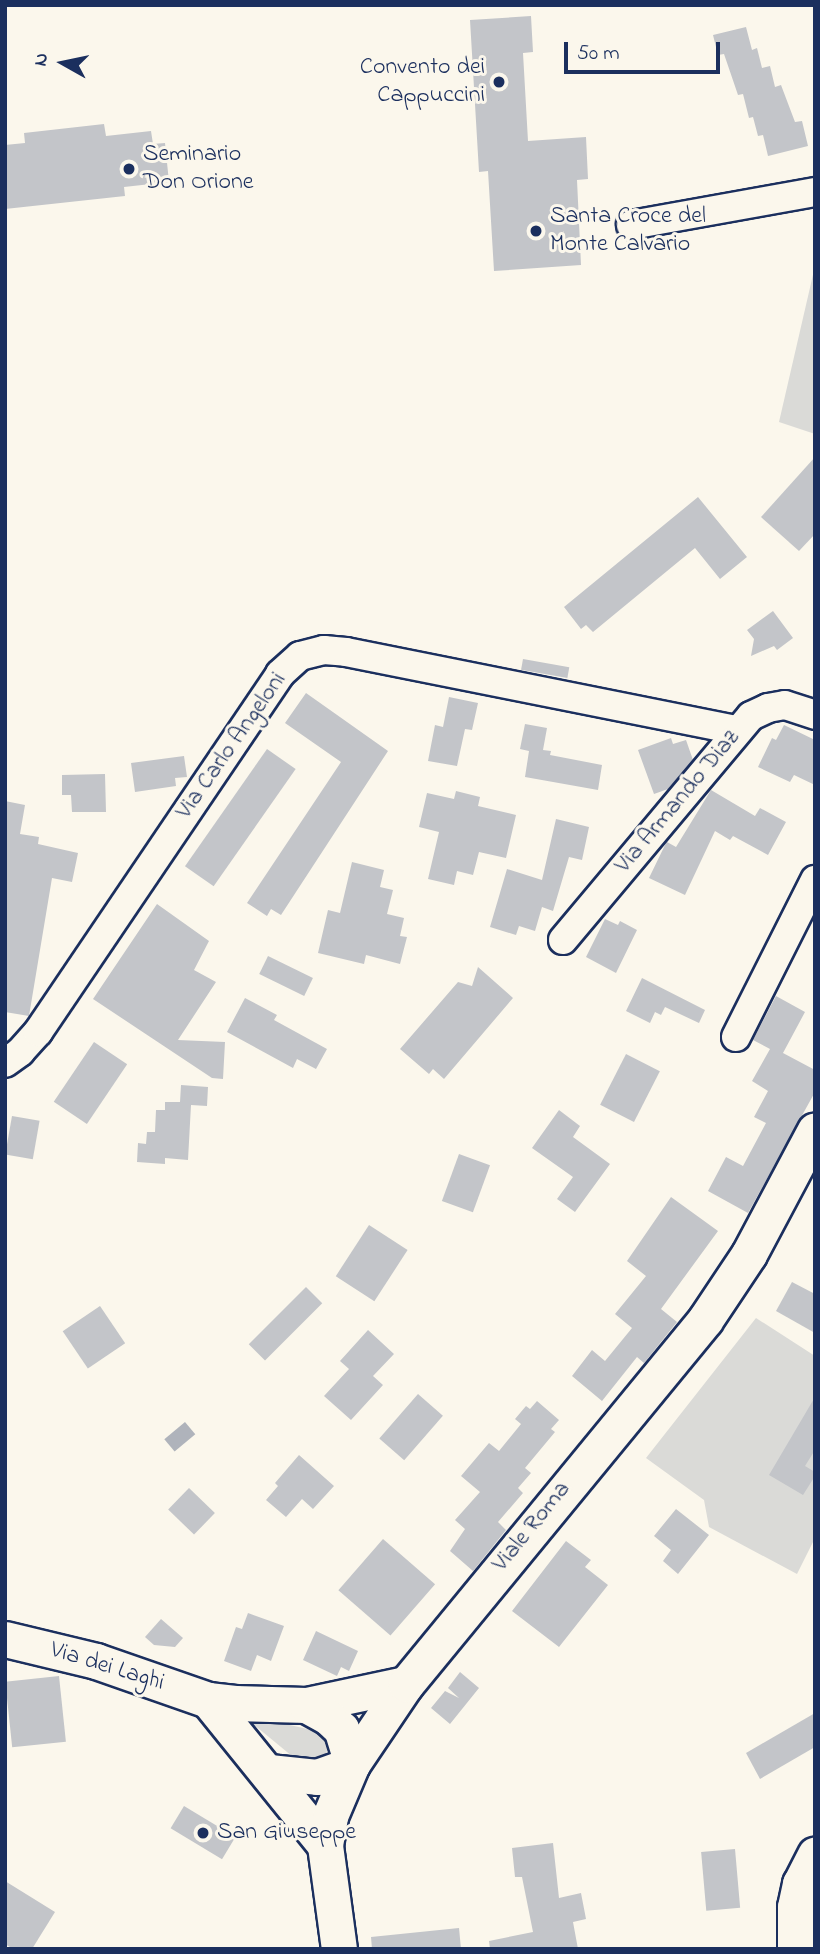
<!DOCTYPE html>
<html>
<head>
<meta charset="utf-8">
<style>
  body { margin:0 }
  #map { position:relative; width:820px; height:1954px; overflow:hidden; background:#fbf7ec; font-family:"Indie Flower",sans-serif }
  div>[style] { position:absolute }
  .green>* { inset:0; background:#dadad7 }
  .water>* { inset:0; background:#afb3bb; transform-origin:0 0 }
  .building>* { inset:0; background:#c3c5c9; transform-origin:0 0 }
  .roads { filter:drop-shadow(2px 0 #1b2f5e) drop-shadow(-2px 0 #1b2f5e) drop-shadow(0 2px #1b2f5e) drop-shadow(0 -2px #1b2f5e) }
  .minor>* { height:28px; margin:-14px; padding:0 14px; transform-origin:14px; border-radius:14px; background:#fbf7ec }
  .major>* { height:35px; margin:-17.5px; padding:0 17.5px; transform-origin:17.5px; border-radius:17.5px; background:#fbf7ec }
  .dots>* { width:19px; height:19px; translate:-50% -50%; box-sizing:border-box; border:4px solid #fbf7ec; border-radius:50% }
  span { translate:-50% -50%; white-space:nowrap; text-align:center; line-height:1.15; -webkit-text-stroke:6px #fbf7ec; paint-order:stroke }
  .poi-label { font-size:24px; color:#1b2f5e }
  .right { translate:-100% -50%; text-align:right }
  .left { translate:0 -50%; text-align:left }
  .street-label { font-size:24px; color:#1b2f5e }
  .frame { position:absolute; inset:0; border:7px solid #1b2f5e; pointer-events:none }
  .north { position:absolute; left:28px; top:28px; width:70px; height:70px; -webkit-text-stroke:5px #fbf7ec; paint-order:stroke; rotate:279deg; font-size:19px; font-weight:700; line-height:28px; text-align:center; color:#1b2f5e }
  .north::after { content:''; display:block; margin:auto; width:24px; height:32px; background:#1b2f5e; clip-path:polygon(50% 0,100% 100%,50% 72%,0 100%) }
  .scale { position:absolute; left:564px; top:42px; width:156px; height:32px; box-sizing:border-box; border:4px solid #1b2f5e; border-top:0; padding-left:9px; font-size:21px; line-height:24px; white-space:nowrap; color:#1b2f5e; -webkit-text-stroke:5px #fbf7ec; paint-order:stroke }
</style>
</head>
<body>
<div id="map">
  <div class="green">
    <div style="clip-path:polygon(815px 266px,815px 434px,779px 422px)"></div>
    <div style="clip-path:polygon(756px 1318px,815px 1356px,815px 1538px,797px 1574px,709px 1527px,704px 1500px,646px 1458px)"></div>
    <div style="clip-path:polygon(241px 1714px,321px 1732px,327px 1742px,327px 1751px,323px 1759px,304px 1766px)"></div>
  </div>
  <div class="water">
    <div style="left:185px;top:1422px;width:16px;height:27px;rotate:50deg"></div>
  </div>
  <div class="building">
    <div style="clip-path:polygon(531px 16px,533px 52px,523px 53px,528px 141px,586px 137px,588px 179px,577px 180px,581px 265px,494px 271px,488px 171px,479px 172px,470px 20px)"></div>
    <div style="clip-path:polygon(746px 27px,752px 50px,757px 48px,762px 68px,770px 66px,775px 87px,781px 85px,795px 122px,802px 121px,808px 146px,768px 156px,763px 135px,758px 136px,753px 117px,749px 118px,743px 94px,738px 95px,724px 54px,718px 55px,713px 35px)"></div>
    <div style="clip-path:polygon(104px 124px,106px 136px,151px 131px,153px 144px,165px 143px,169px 182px,124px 187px,125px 196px,5px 209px,5px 145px,25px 143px,24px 133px)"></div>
    <div style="clip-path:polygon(815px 457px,815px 534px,799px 551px,761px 517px)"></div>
    <div style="clip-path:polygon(698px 497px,747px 557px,720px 579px,695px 548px,593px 632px,586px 625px,581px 629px,564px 607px)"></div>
    <div style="clip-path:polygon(773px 611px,793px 638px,777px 650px,774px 646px,751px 656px,754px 639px,747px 630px)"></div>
    <div style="left:523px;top:659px;width:47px;height:11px;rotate:10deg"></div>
    <div style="clip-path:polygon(306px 693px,388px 751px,281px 915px,271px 909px,267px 916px,247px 903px,341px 762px,285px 723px)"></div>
    <div style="clip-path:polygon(449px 697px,478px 703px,472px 730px,465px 729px,457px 766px,428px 761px,435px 725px,443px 727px)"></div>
    <div style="clip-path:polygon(525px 724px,547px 728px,543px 750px,551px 751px,550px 755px,602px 765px,598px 790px,525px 777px,529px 751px,520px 749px)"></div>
    <div style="clip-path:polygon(784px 725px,815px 740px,815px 785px,794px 775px,790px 782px,758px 767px,772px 738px,776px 740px)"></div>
    <div style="clip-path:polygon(671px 738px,673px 744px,686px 740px,693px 760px,668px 789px,654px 794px,638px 750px)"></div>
    <div style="left:267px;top:749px;width:35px;height:143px;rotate:35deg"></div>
    <div style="clip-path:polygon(184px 756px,187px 777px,175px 778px,176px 786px,135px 792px,131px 763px)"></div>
    <div style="clip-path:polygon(105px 774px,106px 812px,72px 812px,71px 795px,62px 795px,62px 775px)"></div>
    <div style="clip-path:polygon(711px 790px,755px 816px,760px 808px,786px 822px,768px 855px,733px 836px,730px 840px,715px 831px,685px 895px,649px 878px,665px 845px,667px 842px,676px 847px)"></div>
    <div style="clip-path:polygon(456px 791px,480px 797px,478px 806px,516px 815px,506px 858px,479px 852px,473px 875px,457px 871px,454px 885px,428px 879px,439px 832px,419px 827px,427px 793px,454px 799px)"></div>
    <div style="clip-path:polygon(5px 801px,25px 805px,20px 834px,39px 837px,38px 844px,78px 853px,72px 882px,52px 878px,29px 1016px,5px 1012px)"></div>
    <div style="clip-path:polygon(556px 819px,589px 827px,582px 860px,569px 857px,553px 911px,542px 907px,535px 931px,519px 926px,516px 935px,490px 927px,507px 869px,542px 880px)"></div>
    <div style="clip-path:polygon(352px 862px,384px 870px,380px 887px,393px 890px,387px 914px,404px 918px,400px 936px,407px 937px,400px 964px,366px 955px,364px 964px,318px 953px,328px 910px,340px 913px)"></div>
    <div style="clip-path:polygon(157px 904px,209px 941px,194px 970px,216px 982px,178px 1040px,225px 1042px,223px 1079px,212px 1078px,93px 999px)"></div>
    <div style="clip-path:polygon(605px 919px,618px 925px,620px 921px,637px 930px,616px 973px,586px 957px)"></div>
    <div style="left:268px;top:956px;width:50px;height:20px;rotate:26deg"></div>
    <div style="clip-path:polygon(478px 967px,513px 998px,444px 1079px,433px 1069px,429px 1074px,400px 1049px,458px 982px,472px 986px)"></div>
    <div style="clip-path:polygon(642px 978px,705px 1010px,699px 1023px,665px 1007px,661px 1015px,655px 1012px,650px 1023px,626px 1011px)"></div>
    <div style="clip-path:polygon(776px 996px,805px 1012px,783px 1053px,815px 1070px,815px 1092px,748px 1213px,708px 1191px,726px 1157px,743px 1166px,766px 1123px,754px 1117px,768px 1091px,752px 1081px,770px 1049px,753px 1040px)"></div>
    <div style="clip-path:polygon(245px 998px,277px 1015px,274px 1020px,327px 1049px,316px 1069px,297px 1059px,293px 1068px,227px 1032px)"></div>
    <div style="left:94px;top:1042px;width:40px;height:72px;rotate:34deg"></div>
    <div style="left:626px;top:1054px;width:38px;height:57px;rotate:27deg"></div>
    <div style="clip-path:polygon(181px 1085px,208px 1087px,207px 1106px,191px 1105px,188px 1160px,165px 1158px,165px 1164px,137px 1162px,138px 1143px,146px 1144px,147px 1132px,155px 1132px,156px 1110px,165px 1110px,165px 1102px,180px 1102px)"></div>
    <div style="clip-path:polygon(559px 1110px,580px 1126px,573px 1137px,610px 1164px,575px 1212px,557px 1199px,573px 1177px,532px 1148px)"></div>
    <div style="left:12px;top:1116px;width:28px;height:39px;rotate:10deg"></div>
    <div style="left:459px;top:1154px;width:33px;height:50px;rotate:20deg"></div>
    <div style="clip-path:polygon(671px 1197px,718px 1231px,661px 1309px,677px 1322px,644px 1363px,637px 1357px,602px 1401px,572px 1376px,592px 1350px,605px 1361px,632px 1328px,615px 1314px,646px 1276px,627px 1261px)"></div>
    <div style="left:369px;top:1225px;width:46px;height:61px;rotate:33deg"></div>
    <div style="clip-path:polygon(792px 1282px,815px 1294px,815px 1333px,776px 1311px)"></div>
    <div style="left:306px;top:1287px;width:23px;height:81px;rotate:45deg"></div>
    <div style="left:100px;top:1306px;width:45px;height:45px;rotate:56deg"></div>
    <div style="clip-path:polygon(368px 1330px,394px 1354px,373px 1376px,383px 1385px,351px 1420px,324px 1396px,349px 1369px,340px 1361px)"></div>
    <div style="left:418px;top:1394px;width:33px;height:59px;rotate:41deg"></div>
    <div style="clip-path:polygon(815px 1397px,815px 1450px,805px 1466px,815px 1472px,815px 1476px,803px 1495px,769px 1475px)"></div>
    <div style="clip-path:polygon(537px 1401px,559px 1420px,551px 1429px,555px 1432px,525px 1468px,531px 1473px,518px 1488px,523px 1493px,498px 1522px,506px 1530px,473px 1571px,450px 1551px,465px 1529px,455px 1520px,480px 1492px,461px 1476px,489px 1443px,499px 1451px,521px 1424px,515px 1419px,526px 1406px,530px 1409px)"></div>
    <div style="clip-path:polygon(299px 1455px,334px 1486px,313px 1509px,302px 1499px,286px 1517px,266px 1500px,278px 1486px,275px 1483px)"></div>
    <div style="left:189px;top:1488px;width:36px;height:30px;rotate:44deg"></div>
    <div style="clip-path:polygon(676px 1509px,709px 1535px,678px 1574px,663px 1561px,671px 1550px,654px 1536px)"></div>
    <div style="left:383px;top:1539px;width:69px;height:68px;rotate:41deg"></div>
    <div style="clip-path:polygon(566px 1541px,591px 1560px,585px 1567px,608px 1585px,559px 1647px,512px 1611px)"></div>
    <div style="clip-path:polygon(248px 1613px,284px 1626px,271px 1661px,257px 1655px,251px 1671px,224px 1661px,236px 1627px,242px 1629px)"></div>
    <div style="clip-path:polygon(161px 1619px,183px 1638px,175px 1647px,154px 1645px,145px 1637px)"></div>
    <div style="clip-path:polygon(316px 1631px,358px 1651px,349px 1671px,341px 1667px,337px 1676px,303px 1660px)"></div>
    <div style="clip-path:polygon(460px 1672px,479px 1688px,450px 1724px,431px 1708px,445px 1691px,459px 1698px,448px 1688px)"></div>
    <div style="left:59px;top:1676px;width:66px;height:54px;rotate:84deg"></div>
    <div style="clip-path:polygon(815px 1713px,815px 1747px,760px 1779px,746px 1753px)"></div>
    <div style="left:184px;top:1806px;width:60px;height:26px;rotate:31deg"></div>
    <div style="clip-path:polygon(553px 1843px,559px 1898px,581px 1893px,586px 1919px,573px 1922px,578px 1949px,490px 1949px,489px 1941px,533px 1932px,522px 1877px,515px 1877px,512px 1848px)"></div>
    <div style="left:735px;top:1849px;width:59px;height:34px;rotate:85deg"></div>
    <div style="clip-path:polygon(5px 1881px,55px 1912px,32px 1949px,13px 1949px,5px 1944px)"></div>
    <div style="clip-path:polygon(459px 1928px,461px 1949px,372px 1949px,371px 1937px)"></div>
  </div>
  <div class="roads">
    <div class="minor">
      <div style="left:631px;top:225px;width:187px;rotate:-10.2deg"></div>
      <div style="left:563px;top:940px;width:292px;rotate:-50deg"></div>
      <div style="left:751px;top:716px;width:19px;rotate:-25deg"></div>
      <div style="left:768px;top:708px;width:17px;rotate:-10deg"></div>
      <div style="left:785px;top:705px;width:32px;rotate:18deg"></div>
      <div style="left:736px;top:1037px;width:176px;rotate:-63.3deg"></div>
      <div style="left:5px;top:1063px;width:19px;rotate:-36deg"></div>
      <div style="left:20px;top:1052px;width:27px;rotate:-48deg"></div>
      <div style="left:38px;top:1032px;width:432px;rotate:-55.9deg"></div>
      <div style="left:280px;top:674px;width:27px;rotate:-42deg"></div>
      <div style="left:300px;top:656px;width:25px;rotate:-14deg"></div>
      <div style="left:324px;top:650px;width:22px;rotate:5deg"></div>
      <div style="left:346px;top:652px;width:400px;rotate:11.3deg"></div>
    </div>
    <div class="major">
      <div style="left:5px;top:1639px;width:94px;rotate:13.6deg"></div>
      <div style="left:96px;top:1661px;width:119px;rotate:19.2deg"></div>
      <div style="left:208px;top:1700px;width:27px;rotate:6deg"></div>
      <div style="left:235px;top:1703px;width:71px;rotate:1.6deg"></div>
      <div style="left:306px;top:1705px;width:102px;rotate:-11.9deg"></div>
      <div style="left:208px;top:1700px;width:186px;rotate:51.1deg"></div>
      <div style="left:269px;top:1772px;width:48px;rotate:5.9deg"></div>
      <div style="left:317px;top:1777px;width:37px;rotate:-20deg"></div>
      <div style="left:352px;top:1764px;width:37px;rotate:-107deg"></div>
      <div style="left:341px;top:1729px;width:18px;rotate:-137deg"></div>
      <div style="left:328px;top:1717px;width:25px;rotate:-151deg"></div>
      <div style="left:339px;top:1949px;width:105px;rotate:-97.7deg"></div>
      <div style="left:325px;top:1845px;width:29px;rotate:-80deg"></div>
      <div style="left:330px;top:1816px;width:56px;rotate:-67.1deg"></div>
      <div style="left:352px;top:1764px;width:97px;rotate:-56deg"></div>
      <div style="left:406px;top:1684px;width:471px;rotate:-50.6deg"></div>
      <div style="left:705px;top:1320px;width:79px;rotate:-56.3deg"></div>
      <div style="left:749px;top:1254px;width:140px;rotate:-62deg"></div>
      <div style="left:795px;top:1949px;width:42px;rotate:-90deg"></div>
      <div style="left:795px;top:1907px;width:24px;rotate:-78deg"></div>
      <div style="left:800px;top:1884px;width:33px;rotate:-63deg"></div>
    </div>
  </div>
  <div class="dots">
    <div style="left:499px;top:82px;background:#1b2f5e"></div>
    <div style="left:129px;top:169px;background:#1b2f5e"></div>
    <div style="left:536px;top:231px;background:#1b2f5e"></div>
    <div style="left:203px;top:1833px;background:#1b2f5e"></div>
  </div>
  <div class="poi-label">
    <span class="right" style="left:485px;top:82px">Convento dei<br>Cappuccini</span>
    <span class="left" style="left:143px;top:169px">Seminario<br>Don Orione</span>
    <span class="left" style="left:550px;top:231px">Santa Croce del<br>Monte Calvario</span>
    <span class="left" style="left:217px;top:1833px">San Giuseppe</span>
  </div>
  <div class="street-label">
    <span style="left:232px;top:746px;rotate:-55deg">Via Carlo Angeloni</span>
    <span style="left:678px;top:802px;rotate:-50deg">Via Armando Diaz</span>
    <span style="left:532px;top:1527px;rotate:-51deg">Viale Roma</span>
    <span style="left:107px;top:1667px;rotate:17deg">Via dei Laghi</span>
  </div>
  <div class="frame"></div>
  <div class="north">N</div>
  <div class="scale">50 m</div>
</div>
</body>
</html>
